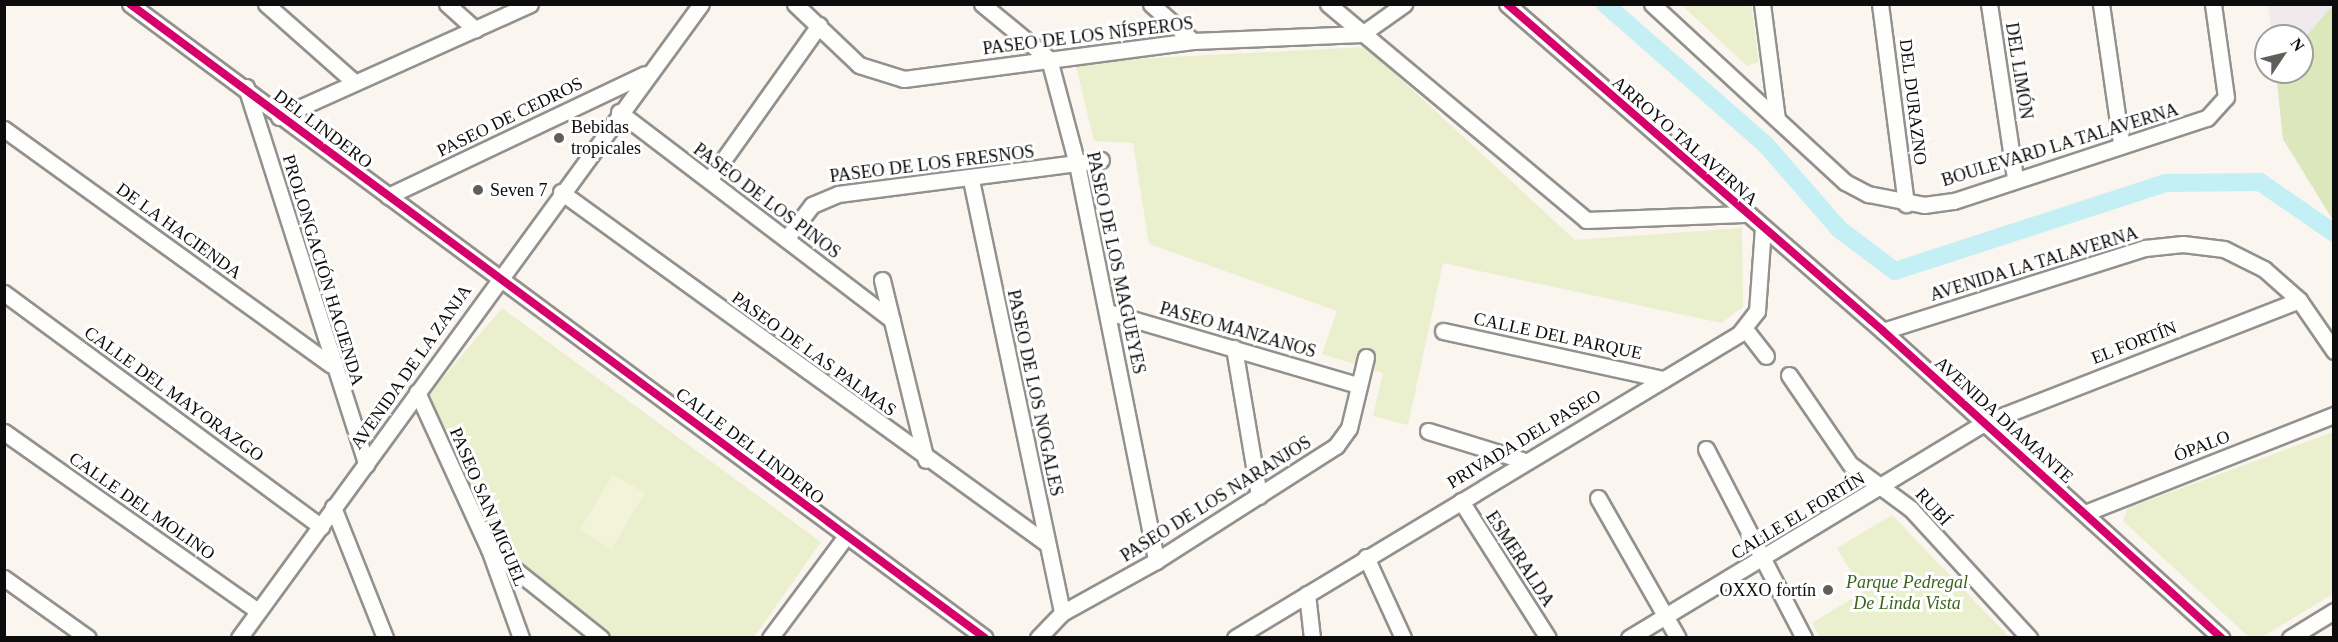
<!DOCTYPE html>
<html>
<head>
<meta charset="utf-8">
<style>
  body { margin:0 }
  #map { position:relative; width:2338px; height:642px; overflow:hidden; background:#faf5ef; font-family:"Times New Roman",serif }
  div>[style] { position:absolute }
  .industrial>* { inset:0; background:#f0e9ed }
  .green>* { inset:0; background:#eaefce }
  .forest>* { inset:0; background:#dce7bc }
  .pitch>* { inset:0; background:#f2f3d8; transform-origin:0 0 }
  .canal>* { height:18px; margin:-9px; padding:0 9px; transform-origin:9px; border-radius:9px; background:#c4f0f5 }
  .roads { filter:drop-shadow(2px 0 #93918e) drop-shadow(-2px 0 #93918e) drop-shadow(0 2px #93918e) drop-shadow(0 -2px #93918e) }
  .street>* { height:15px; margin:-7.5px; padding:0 7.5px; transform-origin:7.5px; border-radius:7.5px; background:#fefefd }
  .cycleway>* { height:8px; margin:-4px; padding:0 4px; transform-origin:4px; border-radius:4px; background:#d6006c }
  .dots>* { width:16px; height:16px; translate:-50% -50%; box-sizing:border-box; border:3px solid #fff; border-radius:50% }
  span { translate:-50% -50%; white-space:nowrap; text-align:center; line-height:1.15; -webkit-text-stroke:6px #fff; paint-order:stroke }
  .street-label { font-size:18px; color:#0c0c0c }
  .poi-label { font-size:18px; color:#0c0c0c }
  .left { translate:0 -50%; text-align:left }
  .right { translate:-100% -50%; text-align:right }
  .park-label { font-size:18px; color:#3c641b; font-style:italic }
  .frame { position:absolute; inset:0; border:6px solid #0c0c0c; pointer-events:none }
  .north { position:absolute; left:2254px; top:24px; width:60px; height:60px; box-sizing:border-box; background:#fff; border:2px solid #9e9e9e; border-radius:50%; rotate:55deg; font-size:16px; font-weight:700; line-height:24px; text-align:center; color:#0c0c0c }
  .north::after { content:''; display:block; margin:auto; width:21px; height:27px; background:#5f5e5b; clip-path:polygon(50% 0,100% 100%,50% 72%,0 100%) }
</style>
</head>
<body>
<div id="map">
  <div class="industrial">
    <div style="clip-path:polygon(2268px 5px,2333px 5px,2333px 220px,2283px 139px,2276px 72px,2302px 72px,2302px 36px,2272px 36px)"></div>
  </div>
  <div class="green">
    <div style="clip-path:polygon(1682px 5px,1751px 5px,1759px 62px,1747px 66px)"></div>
    <div style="clip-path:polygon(1366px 47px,1575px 240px,1742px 228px,1743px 307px,1721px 323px,1443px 263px,1408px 425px,1373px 416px,1383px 373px,1322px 354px,1337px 311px,1149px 244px,1133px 143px,1094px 141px,1075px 62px)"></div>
    <div style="clip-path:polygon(502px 308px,821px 542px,754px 637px,612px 637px,490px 545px,425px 399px)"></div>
    <div style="clip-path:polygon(2333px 432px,2333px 594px,2262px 637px,2249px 637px,2123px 521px,2128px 508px)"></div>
    <div style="clip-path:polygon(1892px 515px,2009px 637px,1820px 637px,1812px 623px,1863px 592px,1837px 548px)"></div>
  </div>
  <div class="forest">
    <div style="clip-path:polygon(2333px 5px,2333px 220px,2283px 139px,2276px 72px,2302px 72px,2302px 41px)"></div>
  </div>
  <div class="pitch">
    <div style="left:613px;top:474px;width:37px;height:65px;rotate:31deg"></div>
  </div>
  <div class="canal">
    <div style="left:1605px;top:4px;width:214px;rotate:41.2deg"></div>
    <div style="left:1766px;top:145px;width:111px;rotate:49deg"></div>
    <div style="left:1839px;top:229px;width:70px;rotate:36.9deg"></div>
    <div style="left:1895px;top:271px;width:285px;rotate:-18deg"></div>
    <div style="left:2166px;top:183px;width:94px;rotate:-0.6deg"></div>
    <div style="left:2260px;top:182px;width:90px;rotate:34.6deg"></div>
  </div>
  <div class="roads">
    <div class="street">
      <div style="left:130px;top:4px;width:1064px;rotate:36.56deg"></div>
      <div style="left:266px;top:4px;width:116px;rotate:41.5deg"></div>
      <div style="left:447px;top:4px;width:38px;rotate:42deg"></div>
      <div style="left:795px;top:4px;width:88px;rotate:43.6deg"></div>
      <div style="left:859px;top:65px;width:47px;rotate:17.3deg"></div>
      <div style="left:904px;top:79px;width:291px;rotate:-7.5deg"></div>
      <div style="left:1193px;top:41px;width:169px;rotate:-2.4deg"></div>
      <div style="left:1362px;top:34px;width:52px;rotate:-35.5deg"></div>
      <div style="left:982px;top:4px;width:87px;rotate:39.4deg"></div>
      <div style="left:1049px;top:59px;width:109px;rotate:75.1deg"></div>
      <div style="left:1077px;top:164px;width:405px;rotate:78.7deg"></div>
      <div style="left:1151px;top:4px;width:56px;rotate:41.4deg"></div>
      <div style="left:1328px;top:4px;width:336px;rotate:39.9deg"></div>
      <div style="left:1586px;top:220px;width:158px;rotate:-2.2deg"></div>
      <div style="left:1507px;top:4px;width:498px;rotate:41deg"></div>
      <div style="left:1883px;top:331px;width:457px;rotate:42.2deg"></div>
      <div style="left:1652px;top:4px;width:263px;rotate:42.7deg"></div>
      <div style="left:1845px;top:182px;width:26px;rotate:28deg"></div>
      <div style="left:1868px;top:194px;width:57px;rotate:11.1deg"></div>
      <div style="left:1924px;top:205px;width:30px;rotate:-8deg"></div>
      <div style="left:1954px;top:201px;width:266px;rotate:-18.2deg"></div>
      <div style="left:2207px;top:118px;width:28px;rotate:-48deg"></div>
      <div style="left:2226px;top:97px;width:94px;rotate:-98deg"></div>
      <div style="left:1762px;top:4px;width:116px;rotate:82.6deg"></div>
      <div style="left:1880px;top:4px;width:202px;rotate:82.6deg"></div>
      <div style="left:1989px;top:4px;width:177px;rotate:81.5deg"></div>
      <div style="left:2101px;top:4px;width:140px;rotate:81.8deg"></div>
      <div style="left:246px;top:87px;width:396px;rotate:72.3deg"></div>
      <div style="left:619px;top:112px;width:343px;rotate:37.3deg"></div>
      <div style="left:279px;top:117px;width:275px;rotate:-24.2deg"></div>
      <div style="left:4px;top:129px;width:403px;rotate:35.8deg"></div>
      <div style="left:709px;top:180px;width:190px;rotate:-54.6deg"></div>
      <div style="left:971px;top:180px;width:442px;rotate:78.1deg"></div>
      <div style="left:561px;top:192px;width:599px;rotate:35.89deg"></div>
      <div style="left:388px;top:196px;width:284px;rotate:-25.4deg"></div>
      <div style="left:786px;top:239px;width:43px;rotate:-52.6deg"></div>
      <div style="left:812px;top:205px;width:28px;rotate:-23deg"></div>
      <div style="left:838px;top:194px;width:265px;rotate:-7.4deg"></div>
      <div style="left:882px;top:280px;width:185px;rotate:76.3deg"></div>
      <div style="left:4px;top:293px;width:394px;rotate:36.4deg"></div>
      <div style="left:1108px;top:312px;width:260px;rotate:16.3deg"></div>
      <div style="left:1745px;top:329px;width:34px;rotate:52deg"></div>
      <div style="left:1443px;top:331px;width:226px;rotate:12.3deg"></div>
      <div style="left:1883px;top:331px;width:275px;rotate:-17.6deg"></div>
      <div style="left:2145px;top:248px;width:38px;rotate:-6deg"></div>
      <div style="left:2183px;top:244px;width:41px;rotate:7deg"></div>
      <div style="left:2224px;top:249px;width:45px;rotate:26.6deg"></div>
      <div style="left:2264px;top:269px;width:47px;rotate:41.5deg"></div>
      <div style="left:2299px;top:300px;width:62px;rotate:55.5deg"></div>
      <div style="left:1234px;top:348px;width:150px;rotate:80.4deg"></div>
      <div style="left:1789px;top:375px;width:108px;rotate:55.6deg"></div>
      <div style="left:1850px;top:464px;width:76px;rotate:36.4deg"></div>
      <div style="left:1911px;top:509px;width:175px;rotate:47.5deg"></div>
      <div style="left:417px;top:392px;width:173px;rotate:65.4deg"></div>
      <div style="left:489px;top:549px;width:95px;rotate:70.2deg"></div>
      <div style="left:1428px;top:431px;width:98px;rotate:17.1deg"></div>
      <div style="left:4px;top:432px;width:311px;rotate:35.2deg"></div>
      <div style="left:1706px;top:449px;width:213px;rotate:62.6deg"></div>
      <div style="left:1598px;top:498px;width:161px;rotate:60.3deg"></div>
      <div style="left:1461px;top:501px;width:162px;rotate:57.6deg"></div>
      <div style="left:333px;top:507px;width:141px;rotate:68.3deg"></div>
      <div style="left:2085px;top:513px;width:268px;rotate:-21.5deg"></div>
      <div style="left:489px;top:549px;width:143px;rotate:38.5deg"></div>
      <div style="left:1366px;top:557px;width:89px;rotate:65.4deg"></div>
      <div style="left:4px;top:578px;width:103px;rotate:35.5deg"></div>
      <div style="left:1307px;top:594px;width:44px;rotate:83.5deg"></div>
      <div style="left:239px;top:638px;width:784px;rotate:-53.92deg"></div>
      <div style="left:770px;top:638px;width:127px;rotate:-53.3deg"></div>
      <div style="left:1038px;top:638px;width:35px;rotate:-46deg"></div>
      <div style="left:1062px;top:613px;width:107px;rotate:-29deg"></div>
      <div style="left:1156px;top:561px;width:214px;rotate:-32.6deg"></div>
      <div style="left:1336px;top:446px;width:22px;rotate:-54deg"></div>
      <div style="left:1349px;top:428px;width:73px;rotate:-76.5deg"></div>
      <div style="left:1235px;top:638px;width:589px;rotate:-31.1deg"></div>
      <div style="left:1739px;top:334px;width:29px;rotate:-52deg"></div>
      <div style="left:1757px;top:311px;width:83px;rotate:-85.9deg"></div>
      <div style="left:1629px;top:638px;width:415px;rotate:-31.2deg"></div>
      <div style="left:1984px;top:423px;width:338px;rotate:-21.3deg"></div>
      <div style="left:2290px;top:638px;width:52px;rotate:-31.5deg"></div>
    </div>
  </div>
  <div class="cycleway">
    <div style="left:130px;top:4px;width:1064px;rotate:36.56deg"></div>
    <div style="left:1507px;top:4px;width:498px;rotate:41deg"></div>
    <div style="left:1883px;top:331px;width:457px;rotate:42.2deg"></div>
  </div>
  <div class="dots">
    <div style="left:559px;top:138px;background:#5f5e5b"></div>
    <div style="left:478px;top:190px;background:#5f5e5b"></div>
    <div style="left:1828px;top:590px;background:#5f5e5b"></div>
  </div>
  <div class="street-label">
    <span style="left:1088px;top:36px;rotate:-7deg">PASEO DE LOS NÍSPEROS</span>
    <span style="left:2019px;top:71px;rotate:81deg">DEL LIMÓN</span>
    <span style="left:1913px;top:102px;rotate:83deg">DEL DURAZNO</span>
    <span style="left:510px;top:117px;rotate:-26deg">PASEO DE CEDROS</span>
    <span style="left:323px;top:129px;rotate:37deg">DEL LINDERO</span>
    <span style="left:1685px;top:141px;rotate:41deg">ARROYO TALAVERNA</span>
    <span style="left:2060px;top:145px;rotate:-17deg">BOULEVARD LA TALAVERNA</span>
    <span style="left:932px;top:164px;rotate:-7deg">PASEO DE LOS FRESNOS</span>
    <span style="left:767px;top:201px;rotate:37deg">PASEO DE LOS PINOS</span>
    <span style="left:179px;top:231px;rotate:36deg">DE LA HACIENDA</span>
    <span style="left:1116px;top:263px;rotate:78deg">PASEO DE LOS MAGUEYES</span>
    <span style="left:2034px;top:264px;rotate:-17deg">AVENIDA LA TALAVERNA</span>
    <span style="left:323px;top:270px;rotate:73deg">PROLONGACIÓN HACIENDA</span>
    <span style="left:1238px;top:330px;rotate:16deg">PASEO MANZANOS</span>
    <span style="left:1558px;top:336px;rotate:12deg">CALLE DEL PARQUE</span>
    <span style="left:2134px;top:343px;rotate:-21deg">EL FORTÍN</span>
    <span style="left:814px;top:354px;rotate:36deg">PASEO DE LAS PALMAS</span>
    <span style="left:411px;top:367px;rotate:-55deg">AVENIDA DE LA ZANJA</span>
    <span style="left:1035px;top:393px;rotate:78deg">PASEO DE LOS NOGALES</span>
    <span style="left:174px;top:394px;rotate:36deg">CALLE DEL MAYORAZGO</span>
    <span style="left:2004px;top:420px;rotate:42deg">AVENIDA DIAMANTE</span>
    <span style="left:1524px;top:439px;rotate:-31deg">PRIVADA DEL PASEO</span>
    <span style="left:750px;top:446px;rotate:37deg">CALLE DEL LINDERO</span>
    <span style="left:2202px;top:446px;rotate:-21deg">ÓPALO</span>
    <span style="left:1216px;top:499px;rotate:-32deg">PASEO DE LOS NARANJOS</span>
    <span style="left:142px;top:506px;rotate:35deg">CALLE DEL MOLINO</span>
    <span style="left:488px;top:507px;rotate:67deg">PASEO SAN MIGUEL</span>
    <span style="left:1933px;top:507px;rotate:48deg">RUBÍ</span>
    <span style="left:1798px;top:516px;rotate:-31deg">CALLE EL FORTÍN</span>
    <span style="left:1520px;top:559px;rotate:57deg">ESMERALDA</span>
  </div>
  <div class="poi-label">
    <span class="left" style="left:571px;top:138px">Bebidas<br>tropicales</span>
    <span class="left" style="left:490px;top:190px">Seven 7</span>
    <span class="right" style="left:1816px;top:590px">OXXO fortín</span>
  </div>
  <div class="park-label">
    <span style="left:1907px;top:593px">Parque Pedregal<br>De Linda Vista</span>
  </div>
  <div class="frame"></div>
  <div class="north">N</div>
</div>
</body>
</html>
